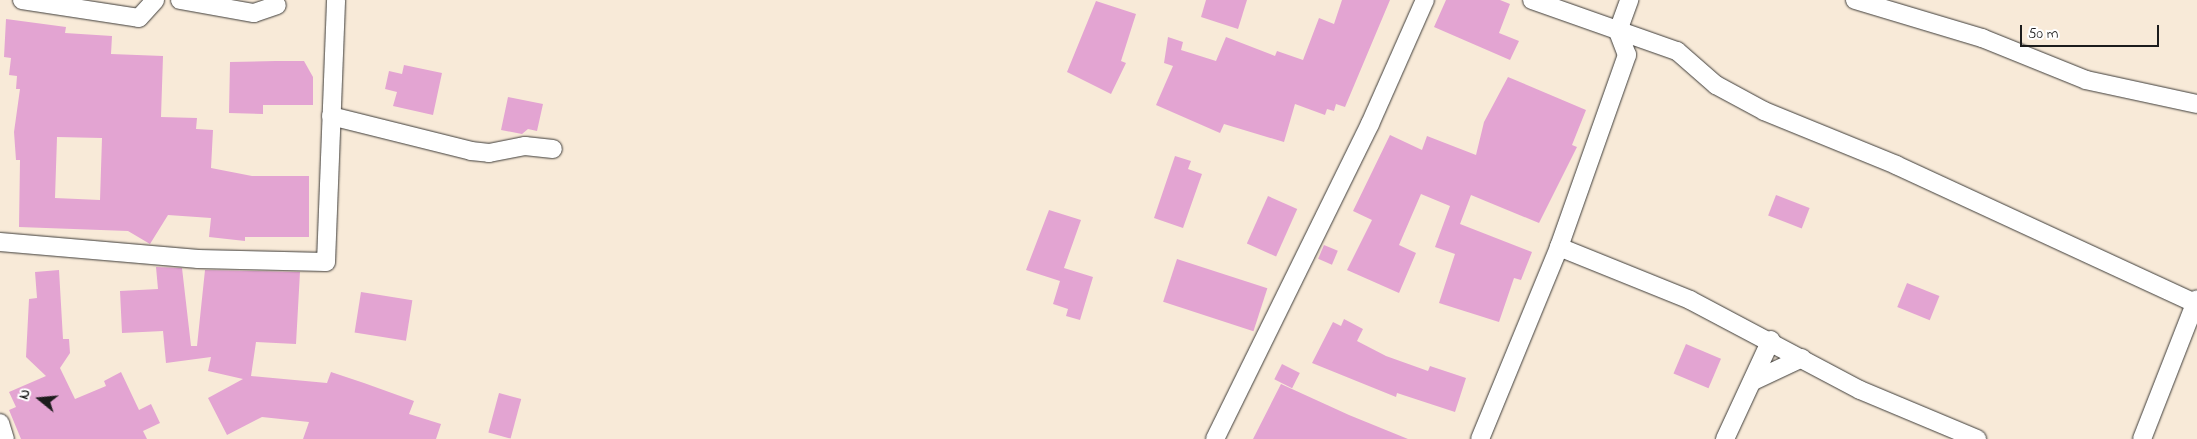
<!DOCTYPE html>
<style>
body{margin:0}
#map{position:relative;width:2197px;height:439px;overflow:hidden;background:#f8ead8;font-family:"Indie Flower",sans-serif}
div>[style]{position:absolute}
.building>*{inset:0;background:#e3a4d2;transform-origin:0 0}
.roads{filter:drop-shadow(0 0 1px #3d3b38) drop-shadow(0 0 1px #3d3b38)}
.street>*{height:18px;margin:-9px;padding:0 9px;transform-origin:9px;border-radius:9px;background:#fff}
span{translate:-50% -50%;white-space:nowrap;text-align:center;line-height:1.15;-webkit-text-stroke:4px #fff;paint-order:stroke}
.north{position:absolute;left:15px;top:374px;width:50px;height:50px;-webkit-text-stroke:4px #fff;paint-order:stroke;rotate:287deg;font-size:14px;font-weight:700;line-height:20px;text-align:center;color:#1c1c1c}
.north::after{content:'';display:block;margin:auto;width:18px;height:22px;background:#1c1c1c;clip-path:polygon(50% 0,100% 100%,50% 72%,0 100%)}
.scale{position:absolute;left:2020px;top:25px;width:139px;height:22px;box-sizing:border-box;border:2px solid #1c1c1c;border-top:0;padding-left:6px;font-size:15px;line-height:18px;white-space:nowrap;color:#1c1c1c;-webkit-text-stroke:4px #fff;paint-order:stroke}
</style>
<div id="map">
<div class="building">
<div style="clip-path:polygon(1206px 0,1247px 0,1238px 29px,1201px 17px)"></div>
<div style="clip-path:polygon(1342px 0,1390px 0,1345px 107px,1336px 104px,1334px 111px,1327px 109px,1325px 115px,1295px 104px,1284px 142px,1224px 124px,1220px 133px,1156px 105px,1173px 66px,1164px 63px,1168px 37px,1183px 42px,1181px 50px,1216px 61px,1226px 37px,1275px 56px,1277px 51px,1303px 60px,1319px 18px,1334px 24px)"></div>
<div style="clip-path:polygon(1446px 0,1500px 0,1510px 4px,1499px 33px,1519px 41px,1510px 60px,1434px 27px)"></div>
<div style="clip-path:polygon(1096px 1px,1136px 14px,1121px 61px,1126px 63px,1111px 94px,1067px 72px)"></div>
<div style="clip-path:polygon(evenodd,6px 19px,66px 27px,65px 33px,112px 36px,111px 54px,163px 56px,161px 117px,197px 118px,196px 129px,213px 130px,211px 168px,252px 176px,309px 176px,309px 237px,245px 237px,245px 241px,209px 237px,211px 218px,168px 215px,150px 244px,128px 231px,19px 227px,20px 160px,16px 160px,14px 132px,20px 89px,16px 89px,17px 76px,9px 75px,11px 58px,4px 57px,6px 19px,57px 137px,102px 138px,100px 200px,55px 198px,57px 137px)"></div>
<div style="clip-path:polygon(276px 61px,304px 61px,313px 77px,313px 105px,263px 105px,263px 114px,229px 113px,230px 62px)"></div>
<div style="clip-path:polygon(404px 65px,442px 73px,433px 115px,393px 106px,397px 92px,385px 89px,389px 71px,402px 74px)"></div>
<div style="clip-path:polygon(1508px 77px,1586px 110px,1572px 145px,1577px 147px,1539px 223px,1471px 195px,1460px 224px,1532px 252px,1521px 280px,1514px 278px,1499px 322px,1439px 303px,1455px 254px,1435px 247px,1450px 206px,1421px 194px,1399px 245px,1416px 253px,1399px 293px,1347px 270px,1372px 220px,1353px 211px,1390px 135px,1422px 150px,1427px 136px,1476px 155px,1484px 122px)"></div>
<div style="clip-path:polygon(508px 97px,543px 104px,537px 131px,528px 129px,522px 134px,501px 130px)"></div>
<div style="clip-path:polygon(1175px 156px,1191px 161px,1188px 169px,1202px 174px,1183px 228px,1154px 218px)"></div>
<div style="left:1776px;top:195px;width:36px;height:22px;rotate:21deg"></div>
<div style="left:1268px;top:196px;width:32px;height:52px;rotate:24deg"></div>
<div style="clip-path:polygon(1049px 210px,1081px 220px,1064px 268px,1093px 277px,1080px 320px,1066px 316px,1068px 309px,1053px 304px,1060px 281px,1026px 270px)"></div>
<div style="left:1324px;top:245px;width:15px;height:15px;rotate:23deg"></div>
<div style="left:1177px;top:259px;width:95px;height:45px;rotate:18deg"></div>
<div style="clip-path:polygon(156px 267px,182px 268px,191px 346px,197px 346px,205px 270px,300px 272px,296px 344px,256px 342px,251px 376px,327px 383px,331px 372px,364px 383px,414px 401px,409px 414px,441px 424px,436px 439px,303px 439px,309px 422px,262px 417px,227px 435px,208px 398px,243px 379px,208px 371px,211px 357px,166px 363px,163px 331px,122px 333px,120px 291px,158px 289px)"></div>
<div style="clip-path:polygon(59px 270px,63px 339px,69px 339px,70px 353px,60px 368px,75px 399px,106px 386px,104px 381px,121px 372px,139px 410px,151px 404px,160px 423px,143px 431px,147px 439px,21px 439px,9px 410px,16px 407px,9px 392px,46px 376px,26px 357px,29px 299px,37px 298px,35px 272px)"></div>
<div style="left:1907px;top:283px;width:35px;height:26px;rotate:22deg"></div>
<div style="left:361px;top:292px;width:52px;height:41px;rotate:9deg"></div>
<div style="clip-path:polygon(1344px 319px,1363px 329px,1357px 341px,1386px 356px,1428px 371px,1430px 366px,1466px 378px,1455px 412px,1397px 393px,1396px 397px,1312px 363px,1333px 322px,1341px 326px)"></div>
<div style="left:1686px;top:344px;width:38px;height:32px;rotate:23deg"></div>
<div style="left:1282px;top:364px;width:20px;height:17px;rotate:27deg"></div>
<div style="clip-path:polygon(1281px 384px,1349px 415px,1408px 439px,1253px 439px)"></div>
<div style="left:499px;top:393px;width:23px;height:41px;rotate:15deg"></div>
</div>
<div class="roads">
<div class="street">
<div style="left:22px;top:0;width:118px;rotate:8.7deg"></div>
<div style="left:139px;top:18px;width:24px;rotate:-48deg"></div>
<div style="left:180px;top:0;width:75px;rotate:10deg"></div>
<div style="left:254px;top:13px;width:24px;rotate:-19deg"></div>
<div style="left:1532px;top:0;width:154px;rotate:19.4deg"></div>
<div style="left:1677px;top:51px;width:52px;rotate:41.1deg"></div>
<div style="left:1716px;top:85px;width:55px;rotate:28.4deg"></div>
<div style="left:1764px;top:111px;width:143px;rotate:22.2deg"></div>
<div style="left:1896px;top:165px;width:329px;rotate:24.8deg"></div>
<div style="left:1855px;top:0;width:133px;rotate:16.7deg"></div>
<div style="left:1982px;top:38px;width:112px;rotate:22deg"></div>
<div style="left:2086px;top:80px;width:114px;rotate:12.2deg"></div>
<div style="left:331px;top:116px;width:144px;rotate:14deg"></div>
<div style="left:471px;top:151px;width:18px;rotate:6deg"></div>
<div style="left:489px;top:153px;width:37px;rotate:-11deg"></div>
<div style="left:525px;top:146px;width:28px;rotate:6deg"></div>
<div style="left:0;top:242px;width:199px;rotate:4.9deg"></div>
<div style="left:198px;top:259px;width:128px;rotate:1.3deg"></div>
<div style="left:326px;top:262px;width:262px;rotate:-87.8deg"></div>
<div style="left:1559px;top:247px;width:141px;rotate:22deg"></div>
<div style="left:1690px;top:300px;width:192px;rotate:27.9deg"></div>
<div style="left:1860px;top:390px;width:127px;rotate:22.7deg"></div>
<div style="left:1753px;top:381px;width:54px;rotate:-25.1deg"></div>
<div style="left:0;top:423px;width:17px;rotate:73deg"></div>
<div style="left:1215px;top:439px;width:351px;rotate:-63.8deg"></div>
<div style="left:1370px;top:124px;width:136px;rotate:-66.1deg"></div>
<div style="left:1480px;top:439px;width:208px;rotate:-67.6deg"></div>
<div style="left:1559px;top:247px;width:204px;rotate:-70.5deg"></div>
<div style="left:1627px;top:55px;width:26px;rotate:-111deg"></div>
<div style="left:1618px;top:31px;width:33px;rotate:-70deg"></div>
<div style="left:1725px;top:439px;width:109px;rotate:-65.1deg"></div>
<div style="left:2142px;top:439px;width:150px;rotate:-68.6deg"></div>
</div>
</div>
<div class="north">N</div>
<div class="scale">50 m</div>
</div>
